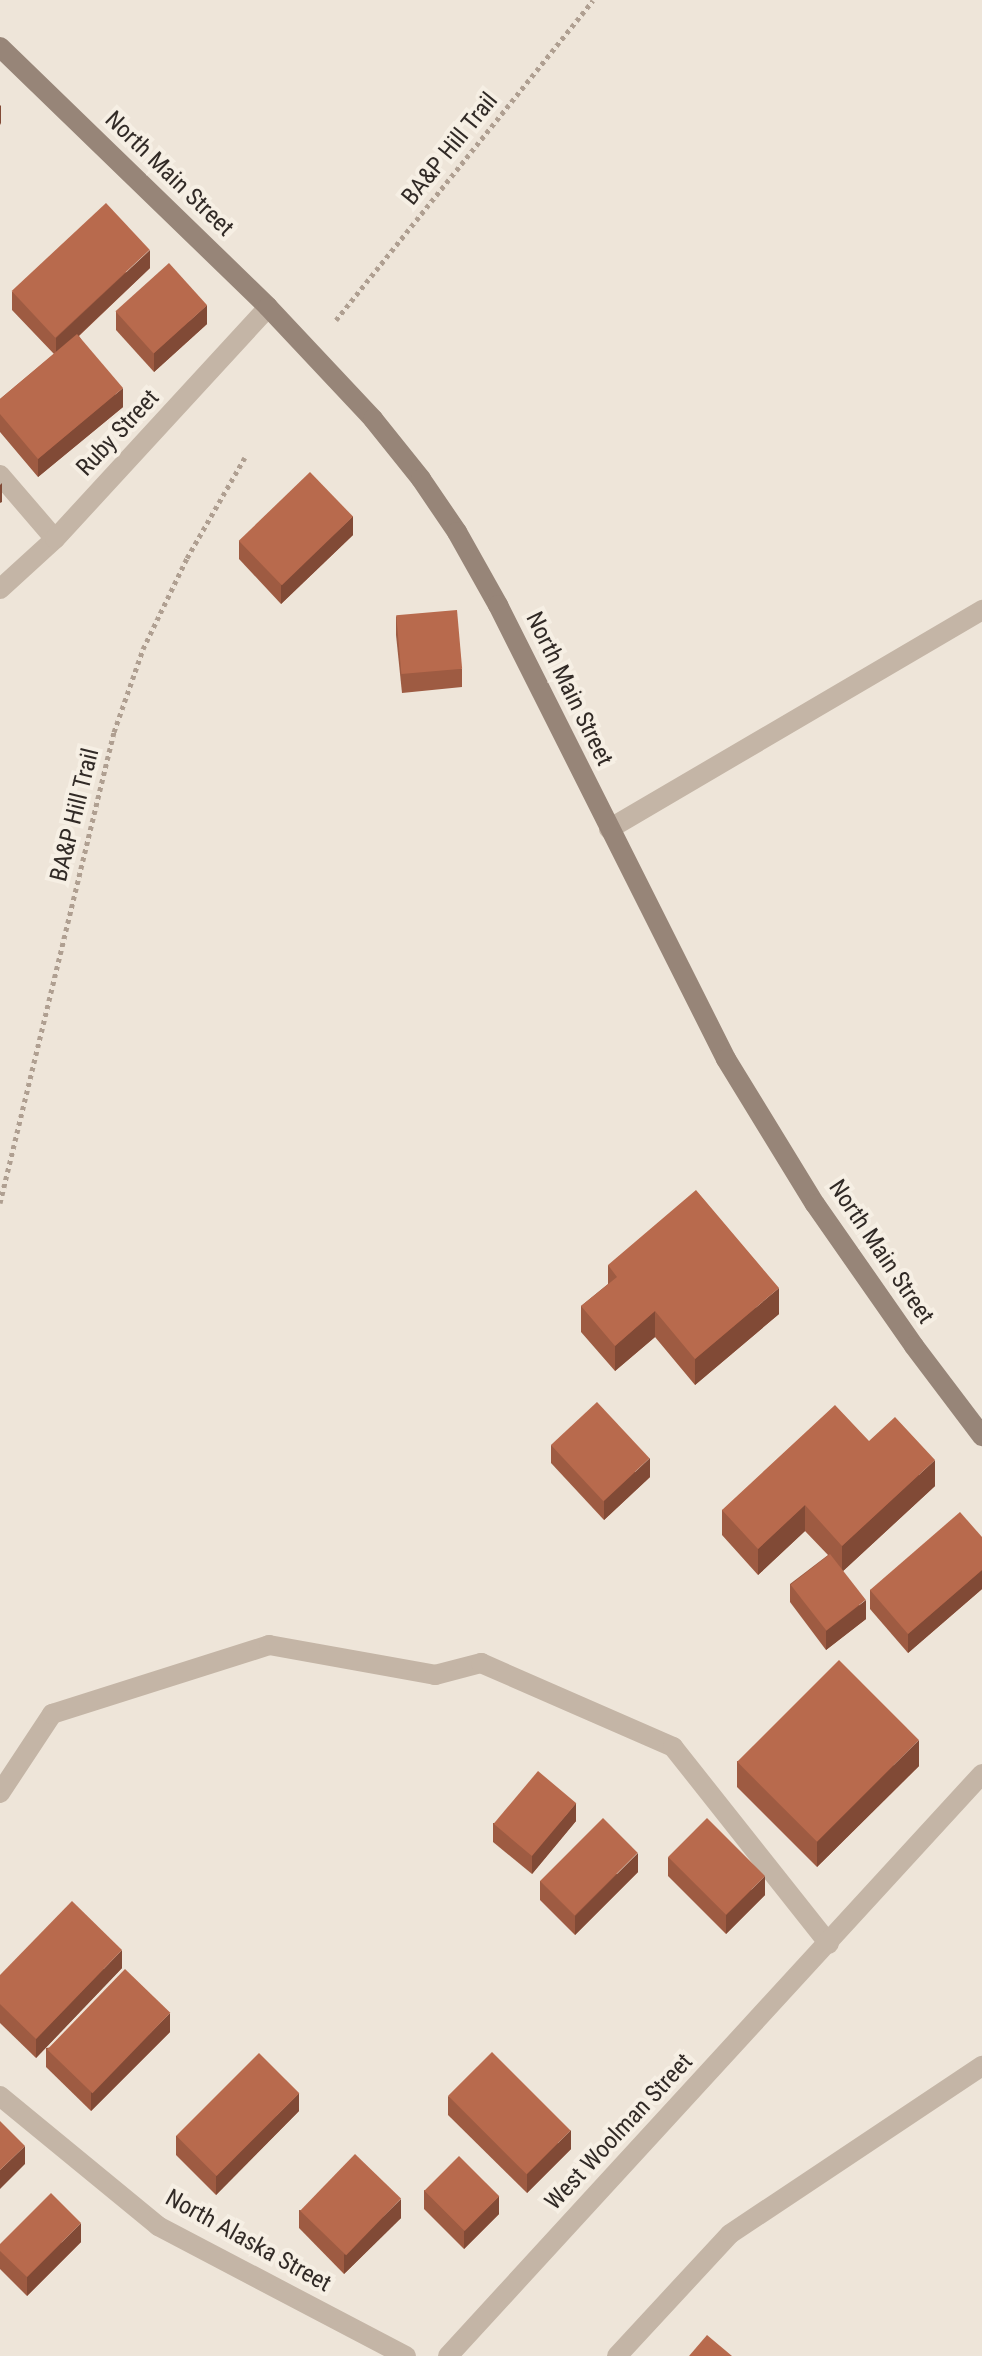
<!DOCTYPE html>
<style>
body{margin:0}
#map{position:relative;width:982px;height:2356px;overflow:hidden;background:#eee5d9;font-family:"Roboto Condensed",sans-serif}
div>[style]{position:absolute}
.path>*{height:5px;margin-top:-2.5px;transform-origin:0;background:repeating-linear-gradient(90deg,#af9f91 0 4px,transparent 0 8px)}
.lane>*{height:20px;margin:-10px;padding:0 10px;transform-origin:10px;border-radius:10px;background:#c4b5a6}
.street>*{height:20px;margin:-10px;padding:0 10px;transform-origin:10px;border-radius:10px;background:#c4b5a6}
.secondary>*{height:20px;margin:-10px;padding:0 10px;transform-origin:10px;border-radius:10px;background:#978578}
.wall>*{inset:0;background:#9e5b42}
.shaded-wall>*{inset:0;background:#814a36}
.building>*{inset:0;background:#b86a4d;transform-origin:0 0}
span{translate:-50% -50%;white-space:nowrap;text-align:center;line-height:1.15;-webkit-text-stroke:8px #f6efe4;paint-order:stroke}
.street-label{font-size:24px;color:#312a26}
</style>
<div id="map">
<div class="path">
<div style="left:336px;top:320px;width:410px;rotate:-51.2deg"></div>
<div style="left:0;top:1203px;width:485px;rotate:-76.4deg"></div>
<div style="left:114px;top:732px;width:88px;rotate:-70.7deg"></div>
<div style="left:143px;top:649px;width:101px;rotate:-64.2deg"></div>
<div style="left:187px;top:558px;width:116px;rotate:-60.1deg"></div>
</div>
<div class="lane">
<div style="left:0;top:475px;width:84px;rotate:49.3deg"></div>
<div style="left:609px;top:829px;width:433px;rotate:-30.4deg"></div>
<div style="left:617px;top:2356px;width:166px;rotate:-47.2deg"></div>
<div style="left:730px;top:2234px;width:303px;rotate:-33.7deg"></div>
</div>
<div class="street">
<div style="left:0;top:589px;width:74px;rotate:-42.3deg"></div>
<div style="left:55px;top:539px;width:315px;rotate:-47.4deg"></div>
<div style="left:0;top:1793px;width:95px;rotate:-56.6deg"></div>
<div style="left:52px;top:1714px;width:228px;rotate:-17.6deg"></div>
<div style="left:269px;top:1645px;width:169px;rotate:10.2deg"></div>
<div style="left:435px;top:1675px;width:48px;rotate:-14.6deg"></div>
<div style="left:481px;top:1663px;width:210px;rotate:23.6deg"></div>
<div style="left:673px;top:1747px;width:251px;rotate:51.6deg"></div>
<div style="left:0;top:2096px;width:205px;rotate:39.4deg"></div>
<div style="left:158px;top:2226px;width:280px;rotate:27.7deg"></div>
<div style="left:448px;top:2356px;width:790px;rotate:-47.46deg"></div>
</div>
<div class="secondary">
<div style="left:0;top:47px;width:373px;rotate:44.1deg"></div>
<div style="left:268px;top:307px;width:154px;rotate:46.8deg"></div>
<div style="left:373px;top:419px;width:77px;rotate:51.3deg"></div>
<div style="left:421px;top:479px;width:64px;rotate:55.8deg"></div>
<div style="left:457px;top:532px;width:84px;rotate:60.7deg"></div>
<div style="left:498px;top:605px;width:508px;rotate:63.33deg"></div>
<div style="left:726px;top:1059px;width:170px;rotate:58.5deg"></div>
<div style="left:815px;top:1204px;width:173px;rotate:55.1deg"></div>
<div style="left:914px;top:1346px;width:113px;rotate:52.9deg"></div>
</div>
<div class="wall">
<div style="clip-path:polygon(150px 268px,79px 336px,123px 407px,38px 477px,0 432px,0 399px,54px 354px,12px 310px,12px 292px)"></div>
<div style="clip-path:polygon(116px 311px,207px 324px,154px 372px,116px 330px)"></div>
<div style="clip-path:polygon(353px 535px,281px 604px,239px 559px,239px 541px)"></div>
<div style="clip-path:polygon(396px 616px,462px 669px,462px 687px,402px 693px,396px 635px)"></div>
<div style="clip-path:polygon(608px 1265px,779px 1314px,695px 1385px,655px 1337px,615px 1371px,581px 1332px,581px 1306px,608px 1284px)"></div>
<div style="clip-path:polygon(869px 1441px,935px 1486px,843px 1571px,866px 1619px,826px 1650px,790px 1602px,790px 1584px,828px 1555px,805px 1531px,758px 1575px,722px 1535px,722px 1510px)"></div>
<div style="clip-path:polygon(551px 1445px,650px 1477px,604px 1520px,551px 1463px)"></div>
<div style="clip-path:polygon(982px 1537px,982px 1589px,908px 1653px,870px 1609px,870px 1590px)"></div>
<div style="clip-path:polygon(737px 1761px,919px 1766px,817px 1867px,737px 1787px)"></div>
<div style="clip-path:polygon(576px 1821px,532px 1874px,493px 1842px,493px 1823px)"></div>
<div style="clip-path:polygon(668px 1857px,765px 1895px,726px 1934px,668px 1876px)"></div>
<div style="clip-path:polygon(638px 1872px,575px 1935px,540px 1900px,540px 1881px)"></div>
<div style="clip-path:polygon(122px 1968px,36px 2058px,0 2023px,0 1975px)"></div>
<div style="clip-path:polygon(170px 2032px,91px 2111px,46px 2067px,46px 2048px)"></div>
<div style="clip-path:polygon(448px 2096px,571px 2149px,527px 2193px,448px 2115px)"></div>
<div style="clip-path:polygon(299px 2111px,216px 2195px,176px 2155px,176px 2136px)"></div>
<div style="clip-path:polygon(424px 2190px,499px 2214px,464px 2249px,424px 2209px)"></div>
<div style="clip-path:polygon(299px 2210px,401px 2218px,344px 2274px,299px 2228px)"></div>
<div style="clip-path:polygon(81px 2242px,27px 2296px,0 2269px,0 2244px)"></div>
</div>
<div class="shaded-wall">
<div style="clip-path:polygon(1px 105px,1px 123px,0 125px,0 106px)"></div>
<div style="clip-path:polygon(150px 250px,150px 268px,56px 357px,56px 338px)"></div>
<div style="clip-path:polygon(207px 305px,207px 324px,154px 372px,154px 353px)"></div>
<div style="clip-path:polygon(123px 388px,123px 407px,38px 477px,38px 459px)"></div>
<div style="clip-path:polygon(2px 483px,2px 502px,0 503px,0 485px)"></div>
<div style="clip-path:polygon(353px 516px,353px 535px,281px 604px,281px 585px)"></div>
<div style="clip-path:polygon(779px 1288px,779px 1314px,695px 1385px,695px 1359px)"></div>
<div style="clip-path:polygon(655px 1311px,655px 1337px,615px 1371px,615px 1346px)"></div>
<div style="clip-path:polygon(650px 1458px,650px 1477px,604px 1520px,604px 1501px)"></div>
<div style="clip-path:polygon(935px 1460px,935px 1486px,842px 1572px,842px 1546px)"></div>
<div style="clip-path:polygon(805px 1505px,805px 1531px,758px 1575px,758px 1549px)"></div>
<div style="clip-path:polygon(982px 1570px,982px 1589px,908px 1653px,908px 1634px)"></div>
<div style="clip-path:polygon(866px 1600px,866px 1619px,826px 1650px,826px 1631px)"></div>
<div style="clip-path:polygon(919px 1740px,919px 1766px,817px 1867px,817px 1841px)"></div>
<div style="clip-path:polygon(576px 1803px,576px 1821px,532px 1874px,532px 1855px)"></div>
<div style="clip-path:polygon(638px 1853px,638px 1872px,575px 1935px,575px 1916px)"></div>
<div style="clip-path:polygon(765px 1876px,765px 1895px,726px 1934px,726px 1915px)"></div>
<div style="clip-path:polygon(122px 1950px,122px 1968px,36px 2058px,36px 2039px)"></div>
<div style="clip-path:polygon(170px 2013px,170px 2032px,91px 2111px,91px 2093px)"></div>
<div style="clip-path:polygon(299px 2093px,299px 2111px,216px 2195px,216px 2176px)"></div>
<div style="clip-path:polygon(571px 2130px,571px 2149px,527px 2193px,527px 2174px)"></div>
<div style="clip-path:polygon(25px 2146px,25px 2164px,0 2189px,0 2170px)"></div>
<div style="clip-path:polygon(499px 2196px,499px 2214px,464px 2249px,464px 2230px)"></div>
<div style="clip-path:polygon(401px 2199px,401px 2218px,344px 2274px,344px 2255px)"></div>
<div style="clip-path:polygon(81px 2223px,81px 2242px,27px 2296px,27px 2277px)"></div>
</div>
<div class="building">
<div style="left:106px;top:203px;width:64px;height:129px;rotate:47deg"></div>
<div style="left:169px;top:263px;width:57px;height:72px;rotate:48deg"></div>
<div style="clip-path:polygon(77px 334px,123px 388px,38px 459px,0 414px,0 399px)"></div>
<div style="left:310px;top:472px;width:62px;height:99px;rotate:46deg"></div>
<div style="left:457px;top:610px;width:59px;height:61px;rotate:85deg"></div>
<div style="clip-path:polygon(696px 1190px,779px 1288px,695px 1359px,655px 1311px,615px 1346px,581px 1306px,617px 1277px,608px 1265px)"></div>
<div style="left:597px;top:1402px;width:77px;height:63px;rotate:47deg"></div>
<div style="clip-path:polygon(835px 1405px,869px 1441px,895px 1417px,935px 1460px,842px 1546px,805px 1505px,758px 1549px,722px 1510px)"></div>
<div style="clip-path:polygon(960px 1512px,982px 1537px,982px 1570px,908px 1634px,870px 1590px)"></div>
<div style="left:830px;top:1554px;width:58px;height:50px;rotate:52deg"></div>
<div style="left:839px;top:1660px;width:113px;height:144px;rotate:45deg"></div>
<div style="left:538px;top:1771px;width:50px;height:69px;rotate:40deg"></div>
<div style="left:603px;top:1818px;width:49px;height:89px;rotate:45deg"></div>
<div style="left:707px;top:1818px;width:82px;height:55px;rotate:45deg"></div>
<div style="clip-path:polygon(72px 1901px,122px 1950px,36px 2039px,0 2004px,0 1975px)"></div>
<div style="left:125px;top:1969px;width:63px;height:112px;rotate:44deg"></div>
<div style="left:492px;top:2052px;width:111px;height:62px;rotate:45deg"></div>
<div style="left:259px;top:2053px;width:57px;height:117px;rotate:45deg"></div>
<div style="clip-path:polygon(0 2121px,25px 2146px,0 2170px)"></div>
<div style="left:355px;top:2154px;width:64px;height:79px;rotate:44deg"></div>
<div style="left:459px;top:2156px;width:57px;height:49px;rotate:45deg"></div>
<div style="clip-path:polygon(51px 2193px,81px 2223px,27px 2277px,0 2251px,0 2244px)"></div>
<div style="clip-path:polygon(707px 2335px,732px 2356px,689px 2356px)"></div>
</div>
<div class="street-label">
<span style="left:450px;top:149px;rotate:-51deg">BA&amp;P Hill Trail</span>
<span style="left:169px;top:174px;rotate:44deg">North Main Street</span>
<span style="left:118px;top:433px;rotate:-47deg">Ruby Street</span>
<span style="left:569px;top:689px;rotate:64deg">North Main Street</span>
<span style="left:75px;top:815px;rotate:-76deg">BA&amp;P Hill Trail</span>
<span style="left:881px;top:1252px;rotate:56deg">North Main Street</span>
<span style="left:619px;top:2132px;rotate:-47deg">West Woolman Street</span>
<span style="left:248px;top:2241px;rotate:29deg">North Alaska Street</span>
</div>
</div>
